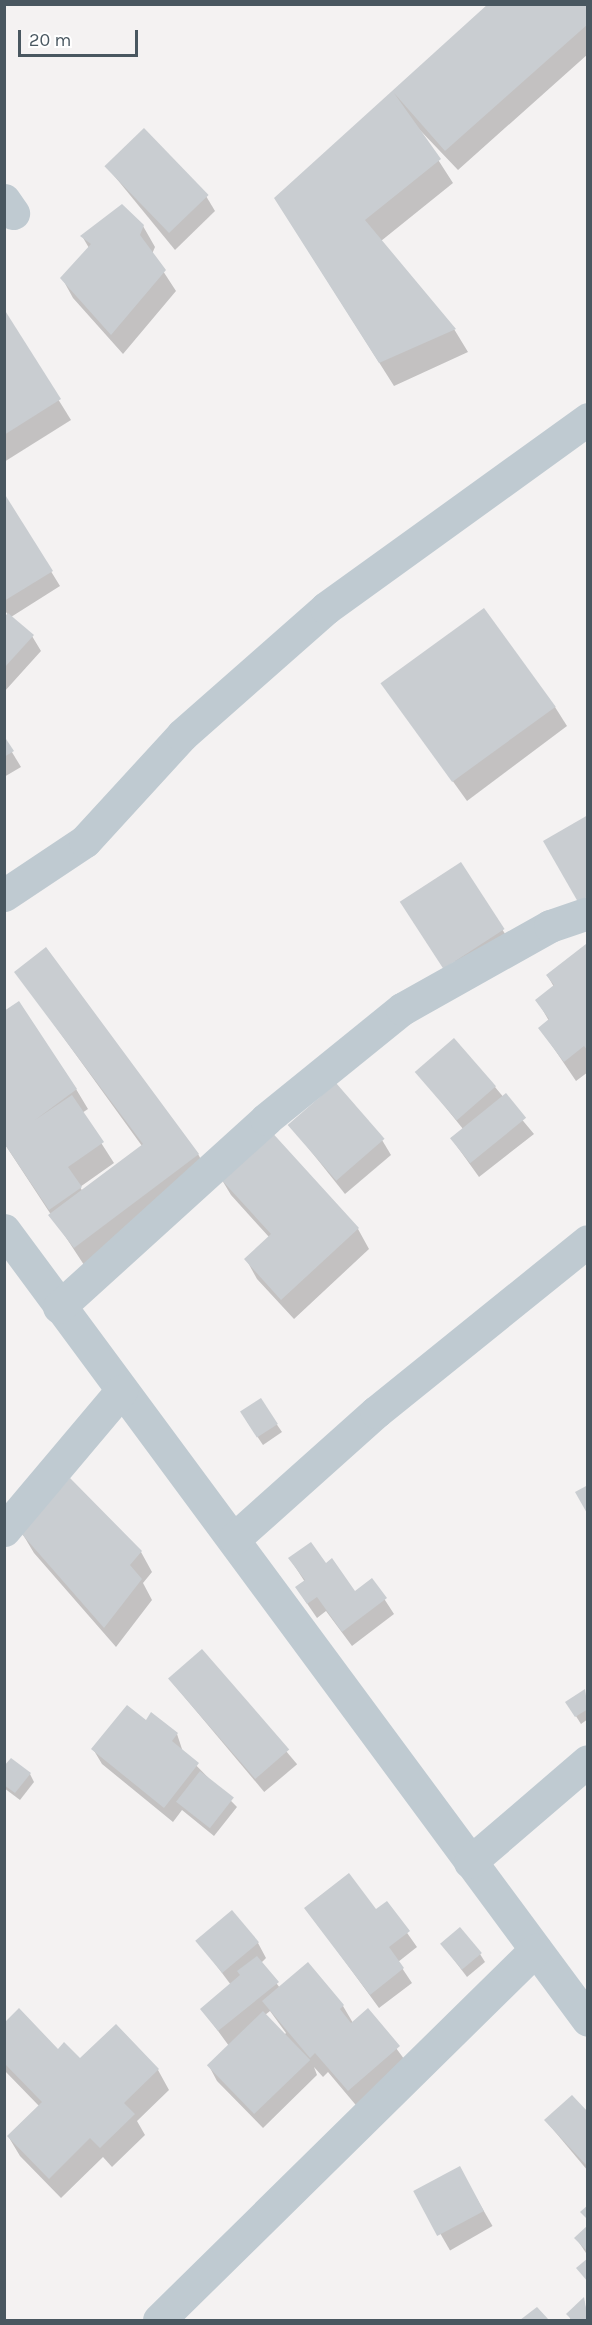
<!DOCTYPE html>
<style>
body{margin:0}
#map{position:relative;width:592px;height:2325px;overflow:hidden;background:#f4f2f2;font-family:Karla,sans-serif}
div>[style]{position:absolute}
.shadow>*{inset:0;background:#0003;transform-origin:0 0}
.building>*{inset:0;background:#c9cdd1;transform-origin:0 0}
.minor>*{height:33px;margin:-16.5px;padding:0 16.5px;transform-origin:16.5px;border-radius:16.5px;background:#bfcad1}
span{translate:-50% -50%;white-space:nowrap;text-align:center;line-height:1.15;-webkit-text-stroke:5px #fff;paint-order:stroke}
.frame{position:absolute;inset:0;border:6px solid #495760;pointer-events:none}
.scale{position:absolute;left:18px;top:30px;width:120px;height:27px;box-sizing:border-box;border:3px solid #495760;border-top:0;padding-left:8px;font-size:18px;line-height:21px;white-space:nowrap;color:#495760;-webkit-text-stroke:4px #fff;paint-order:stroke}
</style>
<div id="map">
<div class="shadow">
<div style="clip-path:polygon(588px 4px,588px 54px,458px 170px,417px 127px,453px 183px,381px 241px,454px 329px,468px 352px,394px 386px,275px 198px,393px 92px)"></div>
<div style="clip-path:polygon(107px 167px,206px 196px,215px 211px,175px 250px)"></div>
<div style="clip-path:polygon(143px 226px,155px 247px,152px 254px,176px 291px,123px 354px,73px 298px,62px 278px,89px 248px,82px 236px)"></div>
<div style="clip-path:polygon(4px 312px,71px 420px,4px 462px)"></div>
<div style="clip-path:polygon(4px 495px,60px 586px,11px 617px,32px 636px,41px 651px,4px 692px,4px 619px,8px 615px,4px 609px)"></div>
<div style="clip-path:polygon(383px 684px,555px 707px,567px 726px,467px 801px)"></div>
<div style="clip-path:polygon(4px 739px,21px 767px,4px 777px)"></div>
<div style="clip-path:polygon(461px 864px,512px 945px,453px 983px)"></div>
<div style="clip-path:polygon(586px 946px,588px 1072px,576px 1081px,540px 1028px,549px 1021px,537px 1000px,554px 987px,547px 975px)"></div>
<div style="clip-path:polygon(16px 972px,198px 1154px,209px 1174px,86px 1268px,4px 1143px,4px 1013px,76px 1089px,88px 1109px,82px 1113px,114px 1163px,80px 1187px,83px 1192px,142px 1146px)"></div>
<div style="clip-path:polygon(418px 1073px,495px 1087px,534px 1134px,479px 1177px,451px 1138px,463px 1129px)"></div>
<div style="clip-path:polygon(290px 1125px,382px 1140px,391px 1155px,345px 1194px)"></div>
<div style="clip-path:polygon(219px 1175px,358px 1229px,369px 1249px,294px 1319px,257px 1279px,246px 1259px,269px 1237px,231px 1195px)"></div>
<div style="clip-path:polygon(260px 1400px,282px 1432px,263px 1445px,246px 1420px)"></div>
<div style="clip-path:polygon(22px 1533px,141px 1552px,152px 1572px,143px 1583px,152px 1600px,116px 1647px,34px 1553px)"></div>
<div style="clip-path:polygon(290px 1559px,325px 1565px,355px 1593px,372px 1580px,394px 1614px,352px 1646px,326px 1611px,317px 1618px,306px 1602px,297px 1588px,305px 1582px)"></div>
<div style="left:202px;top:1651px;width:148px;height:43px;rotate:50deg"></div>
<div style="clip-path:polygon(584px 1691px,588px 1719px,581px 1724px,572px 1710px)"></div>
<div style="clip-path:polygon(177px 1734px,183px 1752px,237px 1807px,214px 1836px,182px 1810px,173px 1822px,102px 1764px,93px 1749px)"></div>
<div style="clip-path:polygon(4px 1768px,30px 1774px,34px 1782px,20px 1800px,4px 1788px)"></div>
<div style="clip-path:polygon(386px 1903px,417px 1947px,398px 1962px,412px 1983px,379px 2008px,306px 1908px,376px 1911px)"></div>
<div style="clip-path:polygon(evenodd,198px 1941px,258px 1943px,266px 1958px,261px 1963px,280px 1988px,343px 2006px,353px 2023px,368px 2010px,410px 2067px,360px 2110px,328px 2072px,323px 2077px,314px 2067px,317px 2075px,263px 2128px,217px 2081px,209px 2066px,229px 2046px,202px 2009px,231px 1985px,198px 1941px,270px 2011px,286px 2033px,284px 2035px,265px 2015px,270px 2011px)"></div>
<div style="clip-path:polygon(442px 1944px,480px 1954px,485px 1962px,467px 1977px)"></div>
<div style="clip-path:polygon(4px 2025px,80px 2061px,158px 2070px,169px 2090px,137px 2121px,145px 2135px,112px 2167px,103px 2157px,61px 2198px,20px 2156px,8px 2136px,39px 2106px,4px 2070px)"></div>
<div style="clip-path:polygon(588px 2114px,588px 2171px,546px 2121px)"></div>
<div style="left:459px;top:2168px;width:67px;height:49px;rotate:60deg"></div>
<div style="clip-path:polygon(588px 2227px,588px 2256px,576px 2238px)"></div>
<div style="clip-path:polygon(584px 2300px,588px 2320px,571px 2320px,568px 2314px)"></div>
</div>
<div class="building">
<div style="clip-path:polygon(488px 4px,588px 4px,588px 24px,445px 151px,394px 93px,441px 159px,365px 220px,456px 329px,379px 363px,274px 198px)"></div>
<div style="left:144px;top:128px;width:93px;height:55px;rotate:46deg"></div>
<div style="clip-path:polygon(122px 204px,144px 225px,140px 235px,166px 270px,111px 335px,60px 278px,91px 244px,80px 236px)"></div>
<div style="clip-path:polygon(4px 309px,61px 399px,4px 435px)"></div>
<div style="clip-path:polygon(4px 493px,53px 571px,4px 601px)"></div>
<div style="left:484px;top:608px;width:122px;height:128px;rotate:54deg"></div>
<div style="clip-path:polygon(8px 613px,34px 635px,4px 668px,4px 617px)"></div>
<div style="clip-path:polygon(4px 736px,14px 751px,4px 757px)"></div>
<div style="clip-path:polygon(588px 815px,588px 896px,578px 902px,543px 841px)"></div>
<div style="left:461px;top:862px;width:80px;height:73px;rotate:57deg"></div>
<div style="clip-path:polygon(586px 944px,588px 1051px,584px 1046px,564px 1062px,538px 1028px,549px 1019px,535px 1000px,554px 985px,546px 975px)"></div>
<div style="clip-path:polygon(46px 947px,199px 1154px,74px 1248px,48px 1215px,143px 1144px,14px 972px)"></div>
<div style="clip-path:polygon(19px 1001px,77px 1089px,35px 1120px,72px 1095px,104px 1142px,68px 1167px,82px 1187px,49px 1210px,4px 1143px,4px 1011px)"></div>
<div style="left:454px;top:1038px;width:64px;height:52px;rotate:49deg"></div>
<div style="left:336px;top:1083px;width:74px;height:64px;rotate:49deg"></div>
<div style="left:506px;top:1093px;width:32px;height:72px;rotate:51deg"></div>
<div style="clip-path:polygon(268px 1128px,359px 1228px,281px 1300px,244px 1259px,271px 1234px,217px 1175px)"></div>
<div style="left:261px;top:1398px;width:31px;height:25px;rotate:57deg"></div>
<div style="clip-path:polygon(70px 1478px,142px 1551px,130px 1565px,142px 1579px,104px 1628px,20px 1532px)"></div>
<div style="clip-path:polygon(588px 1485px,588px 1515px,575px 1492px)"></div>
<div style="clip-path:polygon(311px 1542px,326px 1563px,332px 1558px,355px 1591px,372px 1578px,387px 1598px,342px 1632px,317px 1597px,307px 1604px,295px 1587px,305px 1580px,288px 1558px)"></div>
<div style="left:202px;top:1649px;width:133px;height:45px;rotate:49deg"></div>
<div style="clip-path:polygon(585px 1689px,588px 1709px,575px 1717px,565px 1702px)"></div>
<div style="clip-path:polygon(127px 1705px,146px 1720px,151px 1712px,178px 1733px,172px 1741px,199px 1763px,164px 1808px,91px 1749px)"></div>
<div style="clip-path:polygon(11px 1758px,31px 1773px,15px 1793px,4px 1785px,4px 1766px)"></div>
<div style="left:200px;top:1771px;width:43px;height:39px;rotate:38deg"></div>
<div style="clip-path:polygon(349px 1873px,376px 1909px,387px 1901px,410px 1931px,389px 1947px,404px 1968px,370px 1995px,304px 1908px)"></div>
<div style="left:232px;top:1910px;width:42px;height:48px;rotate:50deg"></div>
<div style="left:460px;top:1927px;width:34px;height:26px;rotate:50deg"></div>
<div style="clip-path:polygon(257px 1956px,279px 1982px,218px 2031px,200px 2009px,240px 1975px,237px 1971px)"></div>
<div style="clip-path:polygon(308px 1962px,344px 2005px,340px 2009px,351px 2023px,368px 2008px,400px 2046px,348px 2091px,315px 2053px,310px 2058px,262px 2001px)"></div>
<div style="clip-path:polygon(19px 2008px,58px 2049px,64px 2042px,80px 2058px,116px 2024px,159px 2069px,124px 2103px,135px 2114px,100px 2148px,90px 2138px,49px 2179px,7px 2136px,42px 2102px,4px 2063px,4px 2023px)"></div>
<div style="left:263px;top:2011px;width:68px;height:78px;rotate:46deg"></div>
<div style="clip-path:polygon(572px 2095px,588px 2112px,588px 2167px,544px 2120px)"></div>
<div style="left:460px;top:2166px;width:51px;height:53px;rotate:62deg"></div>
<div style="clip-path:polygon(588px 2205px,588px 2220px,580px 2212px)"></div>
<div style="clip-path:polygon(588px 2225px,588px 2252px,574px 2238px)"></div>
<div style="clip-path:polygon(588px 2258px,588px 2282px,576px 2268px)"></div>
<div style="clip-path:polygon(584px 2297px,588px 2320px,572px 2320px,566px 2314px)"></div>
<div style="clip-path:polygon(537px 2307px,549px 2320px,520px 2320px)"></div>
</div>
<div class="minor">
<div style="left:4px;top:200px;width:16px;rotate:55deg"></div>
<div style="left:4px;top:895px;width:97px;rotate:-33.7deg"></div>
<div style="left:85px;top:841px;width:144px;rotate:-47.5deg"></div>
<div style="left:182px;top:735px;width:192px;rotate:-41.4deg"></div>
<div style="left:326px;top:608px;width:323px;rotate:-35.8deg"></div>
<div style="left:4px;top:1230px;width:982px;rotate:53.53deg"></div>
<div style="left:59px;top:1307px;width:280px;rotate:-42.2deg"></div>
<div style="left:266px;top:1119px;width:175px;rotate:-39deg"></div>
<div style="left:402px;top:1009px;width:170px;rotate:-29.3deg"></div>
<div style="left:550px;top:926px;width:40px;rotate:-18.9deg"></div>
<div style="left:4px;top:1530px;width:182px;rotate:-49.9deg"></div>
<div style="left:235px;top:1538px;width:189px;rotate:-41.8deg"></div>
<div style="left:376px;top:1412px;width:272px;rotate:-38.9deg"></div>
<div style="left:470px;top:1862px;width:155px;rotate:-40.6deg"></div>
<div style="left:159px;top:2320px;width:528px;rotate:-44.54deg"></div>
</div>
<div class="frame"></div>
<div class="scale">20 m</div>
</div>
